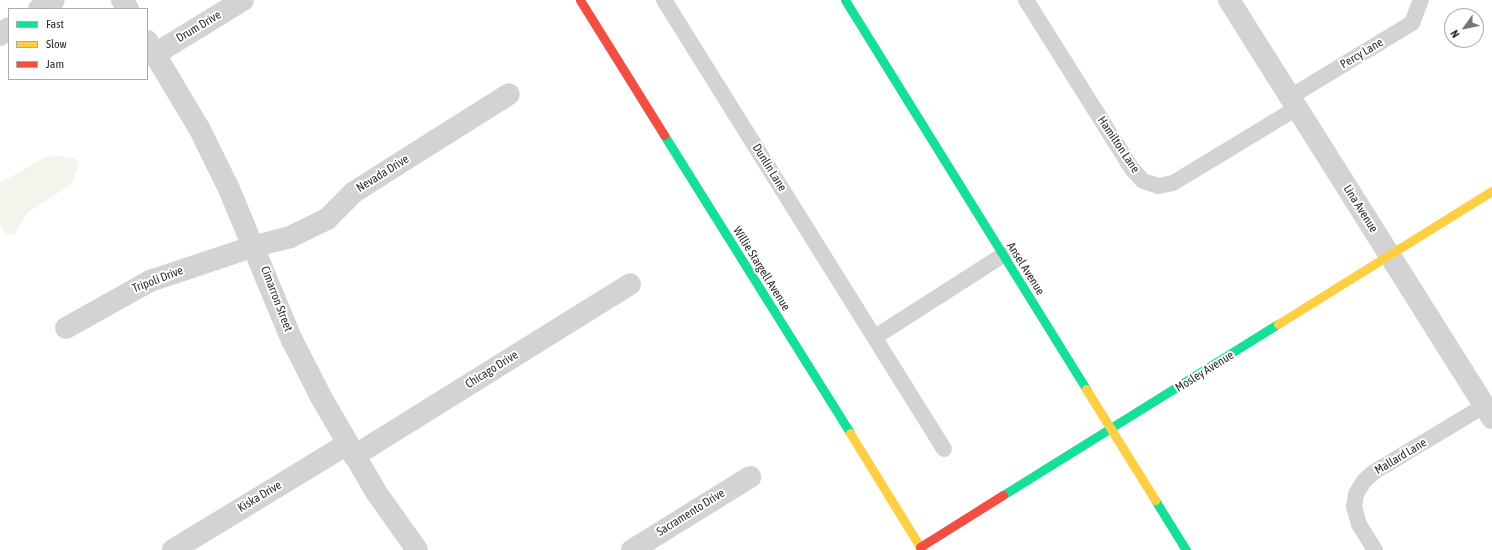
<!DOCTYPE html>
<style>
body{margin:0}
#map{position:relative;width:1492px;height:550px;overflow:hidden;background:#fff;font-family:"Asap Condensed",sans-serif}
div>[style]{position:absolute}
.green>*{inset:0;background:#f1f5eb}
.lane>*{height:16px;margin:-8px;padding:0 8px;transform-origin:8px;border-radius:8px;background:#d3d3d3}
.street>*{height:22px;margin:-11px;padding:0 11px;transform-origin:11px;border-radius:11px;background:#d3d3d3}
.fast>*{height:9px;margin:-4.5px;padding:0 4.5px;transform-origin:4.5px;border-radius:4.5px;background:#16e098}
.slow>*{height:9px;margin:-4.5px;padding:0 4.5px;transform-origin:4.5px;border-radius:4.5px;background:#ffcf43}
.jam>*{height:9px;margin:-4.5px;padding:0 4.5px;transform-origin:4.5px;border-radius:4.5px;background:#f24e42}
span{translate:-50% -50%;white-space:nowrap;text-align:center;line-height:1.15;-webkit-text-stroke:4px #fff;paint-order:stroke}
.street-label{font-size:12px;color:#2e2e2e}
.legend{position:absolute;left:8px;top:8px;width:140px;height:72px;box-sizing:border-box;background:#fff;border:1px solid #ababab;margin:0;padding:5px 7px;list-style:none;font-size:12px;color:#2e2e2e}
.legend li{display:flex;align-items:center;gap:8px;height:20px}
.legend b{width:20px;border:1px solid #ababab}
.north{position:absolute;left:1444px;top:8px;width:40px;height:40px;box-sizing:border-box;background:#fff;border:1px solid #ababab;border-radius:50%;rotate:237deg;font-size:11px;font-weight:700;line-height:16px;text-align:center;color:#2e2e2e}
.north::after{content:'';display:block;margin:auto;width:14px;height:18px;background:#777;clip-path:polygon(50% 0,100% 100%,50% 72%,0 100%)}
</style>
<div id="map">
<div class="green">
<div style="clip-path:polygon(49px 155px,74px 158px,79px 164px,72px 184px,27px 213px,14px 235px,7px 235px,0 224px,0 183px)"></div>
</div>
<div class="lane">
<div style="left:664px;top:0;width:529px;rotate:58.05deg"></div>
<div style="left:1026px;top:0;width:199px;rotate:57.9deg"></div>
<div style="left:1132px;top:169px;width:16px;rotate:47deg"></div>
<div style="left:1143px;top:181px;width:16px;rotate:18deg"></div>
<div style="left:1158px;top:186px;width:15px;rotate:-11deg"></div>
<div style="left:1173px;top:183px;width:145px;rotate:-31.2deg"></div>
<div style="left:1290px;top:97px;width:143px;rotate:-31.2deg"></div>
<div style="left:1412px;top:23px;width:25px;rotate:-69deg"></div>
<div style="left:875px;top:337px;width:152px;rotate:-32.6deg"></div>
<div style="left:1375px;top:550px;width:31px;rotate:-122deg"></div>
<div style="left:1359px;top:524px;width:18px;rotate:-106deg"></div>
<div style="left:1354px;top:507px;width:13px;rotate:-81deg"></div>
<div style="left:1356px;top:494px;width:15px;rotate:-58deg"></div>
<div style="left:1364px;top:481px;width:13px;rotate:-42deg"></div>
<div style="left:1374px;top:472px;width:128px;rotate:-31deg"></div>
</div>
<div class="street">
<div style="left:122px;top:0;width:11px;rotate:56deg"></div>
<div style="left:1229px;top:0;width:494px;rotate:57.8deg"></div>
<div style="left:39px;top:9px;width:17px;rotate:-31deg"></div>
<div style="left:0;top:35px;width:11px;rotate:-38deg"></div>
<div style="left:147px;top:41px;width:104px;rotate:59.2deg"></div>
<div style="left:200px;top:130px;width:66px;rotate:63.8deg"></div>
<div style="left:229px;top:189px;width:164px;rotate:67.4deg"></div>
<div style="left:292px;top:340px;width:64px;rotate:63deg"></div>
<div style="left:321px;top:397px;width:110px;rotate:59.9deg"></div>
<div style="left:376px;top:492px;width:71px;rotate:54.7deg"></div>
<div style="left:155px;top:54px;width:103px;rotate:-31.5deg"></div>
<div style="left:66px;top:328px;width:96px;rotate:-29.2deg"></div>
<div style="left:150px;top:281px;width:111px;rotate:-18.4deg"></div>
<div style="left:255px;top:246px;width:36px;rotate:-14deg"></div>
<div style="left:290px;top:237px;width:41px;rotate:-25.9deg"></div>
<div style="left:327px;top:219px;width:38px;rotate:-45deg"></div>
<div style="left:354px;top:192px;width:183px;rotate:-32.3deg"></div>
<div style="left:354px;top:456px;width:325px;rotate:-31.9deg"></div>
<div style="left:173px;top:550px;width:204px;rotate:-31.3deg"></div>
<div style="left:632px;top:550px;width:139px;rotate:-31.7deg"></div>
</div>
<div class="fast">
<div style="left:845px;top:0;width:458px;rotate:58.2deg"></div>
<div style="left:664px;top:135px;width:351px;rotate:58deg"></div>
<div style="left:1003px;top:495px;width:324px;rotate:-31.9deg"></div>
<div style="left:1155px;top:500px;width:59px;rotate:58.2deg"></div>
</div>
<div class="slow">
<div style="left:1278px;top:324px;width:252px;rotate:-31.9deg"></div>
<div style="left:1086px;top:389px;width:131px;rotate:58.1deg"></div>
<div style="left:850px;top:433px;width:137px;rotate:58.4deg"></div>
</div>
<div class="jam">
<div style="left:580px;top:0;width:159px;rotate:58.1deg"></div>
<div style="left:920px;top:547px;width:98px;rotate:-32.1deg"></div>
</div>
<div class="street-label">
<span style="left:199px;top:27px;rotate:-31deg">Drum Drive</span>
<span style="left:1362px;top:54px;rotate:-31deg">Percy Lane</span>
<span style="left:1118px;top:145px;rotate:56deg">Hamilton Lane</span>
<span style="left:769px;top:168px;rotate:58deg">Dunlin Lane</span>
<span style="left:383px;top:174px;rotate:-32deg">Nevada Drive</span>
<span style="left:1360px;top:209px;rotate:58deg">Lina Avenue</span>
<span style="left:761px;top:269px;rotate:58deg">Willie Stargell Avenue</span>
<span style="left:1025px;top:269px;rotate:58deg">Ansel Avenue</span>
<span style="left:158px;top:280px;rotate:-21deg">Tripoli Drive</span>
<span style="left:276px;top:299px;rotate:69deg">Cimarron Street</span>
<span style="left:492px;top:370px;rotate:-32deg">Chicago Drive</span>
<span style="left:1205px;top:372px;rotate:-32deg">Mosley Avenue</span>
<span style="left:1401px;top:457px;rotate:-31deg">Mallard Lane</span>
<span style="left:260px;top:497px;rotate:-31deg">Kiska Drive</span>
<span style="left:691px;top:513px;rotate:-32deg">Sacramento Drive</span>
</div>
<ul class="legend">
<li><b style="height:5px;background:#16e098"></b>Fast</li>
<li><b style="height:5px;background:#ffcf43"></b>Slow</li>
<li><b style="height:5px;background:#f24e42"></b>Jam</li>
</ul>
<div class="north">N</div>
</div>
